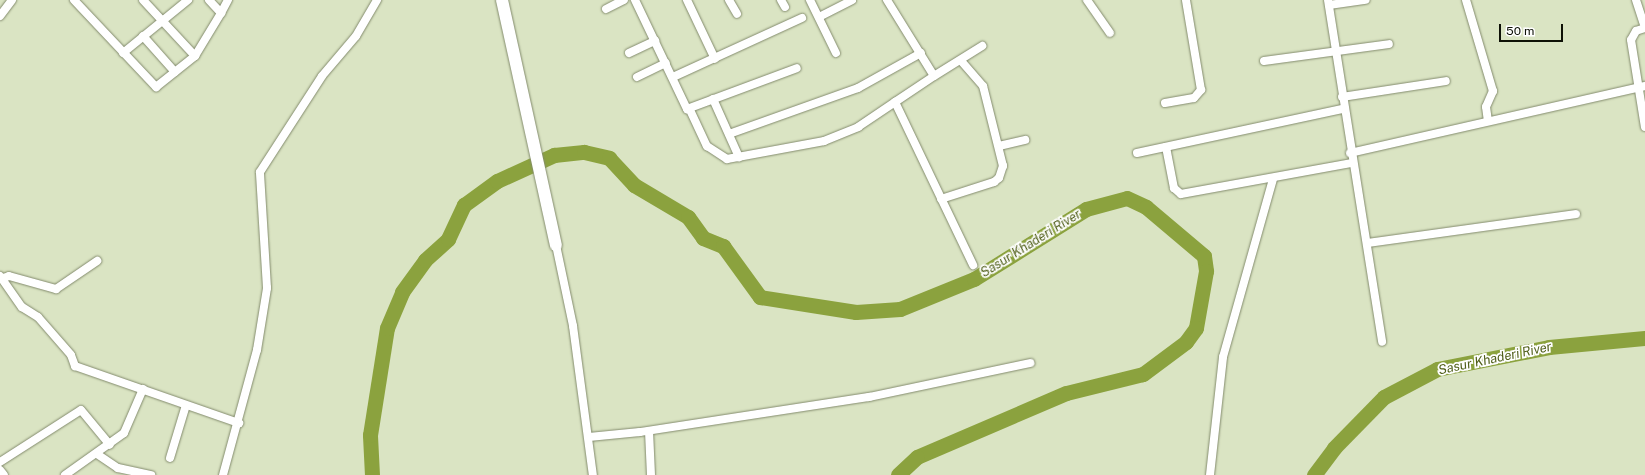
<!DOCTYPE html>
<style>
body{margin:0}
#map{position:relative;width:1645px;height:475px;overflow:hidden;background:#dae4c3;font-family:"Public Sans",sans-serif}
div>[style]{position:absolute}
.river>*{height:15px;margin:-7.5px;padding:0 7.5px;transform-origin:7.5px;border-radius:7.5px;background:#8ba23e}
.roads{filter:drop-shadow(0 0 1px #838b6d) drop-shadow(0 0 1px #838b6d)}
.street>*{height:8px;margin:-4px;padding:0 4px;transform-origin:4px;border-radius:4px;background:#fff}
.secondary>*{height:12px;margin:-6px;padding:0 6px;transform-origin:6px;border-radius:6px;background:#fff}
span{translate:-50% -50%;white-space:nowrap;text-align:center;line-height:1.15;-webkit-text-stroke:3.5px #fff;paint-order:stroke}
.water-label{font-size:13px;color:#4f5e18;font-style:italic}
.scale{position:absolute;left:1499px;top:24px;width:64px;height:18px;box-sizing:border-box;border:2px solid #0e1106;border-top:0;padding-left:5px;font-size:12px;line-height:14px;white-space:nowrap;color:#0e1106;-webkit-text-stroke:3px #fff;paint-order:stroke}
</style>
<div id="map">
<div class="river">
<div style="left:372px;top:475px;width:40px;rotate:-92.9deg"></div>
<div style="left:370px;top:435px;width:108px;rotate:-81deg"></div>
<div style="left:387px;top:328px;width:39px;rotate:-67deg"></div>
<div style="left:402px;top:292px;width:39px;rotate:-54deg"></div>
<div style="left:425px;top:260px;width:31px;rotate:-42deg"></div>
<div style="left:448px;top:239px;width:38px;rotate:-65deg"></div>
<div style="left:464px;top:205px;width:41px;rotate:-36deg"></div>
<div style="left:497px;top:181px;width:63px;rotate:-24.5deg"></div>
<div style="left:554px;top:155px;width:30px;rotate:-6deg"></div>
<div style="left:584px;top:152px;width:26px;rotate:13deg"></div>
<div style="left:609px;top:158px;width:37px;rotate:47deg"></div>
<div style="left:634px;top:185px;width:63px;rotate:30.7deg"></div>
<div style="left:688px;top:217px;width:26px;rotate:54deg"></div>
<div style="left:703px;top:238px;width:22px;rotate:22deg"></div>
<div style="left:723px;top:246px;width:63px;rotate:54deg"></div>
<div style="left:760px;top:297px;width:97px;rotate:8.9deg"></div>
<div style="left:856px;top:312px;width:44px;rotate:-3.9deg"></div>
<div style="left:900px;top:309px;width:80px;rotate:-22.1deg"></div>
<div style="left:974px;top:279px;width:132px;rotate:-32deg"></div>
<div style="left:1086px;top:209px;width:42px;rotate:-15deg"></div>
<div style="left:1127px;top:198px;width:21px;rotate:25deg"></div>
<div style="left:1146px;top:207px;width:76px;rotate:40.2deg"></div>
<div style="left:1204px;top:256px;width:15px;rotate:82deg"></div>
<div style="left:1206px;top:271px;width:58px;rotate:100deg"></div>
<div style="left:1196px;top:328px;width:17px;rotate:126deg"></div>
<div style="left:1186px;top:342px;width:54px;rotate:143.3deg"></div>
<div style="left:1143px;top:374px;width:79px;rotate:166.1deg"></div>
<div style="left:1066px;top:393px;width:162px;rotate:156.8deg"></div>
<div style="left:917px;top:457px;width:26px;rotate:137deg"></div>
<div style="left:1314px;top:475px;width:34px;rotate:-53deg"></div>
<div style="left:1334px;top:448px;width:71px;rotate:-45.6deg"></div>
<div style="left:1384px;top:397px;width:60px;rotate:-27.8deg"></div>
<div style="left:1437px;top:369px;width:114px;rotate:-11.1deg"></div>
<div style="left:1549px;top:347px;width:96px;rotate:-5.4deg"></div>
</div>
<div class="roads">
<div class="street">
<div style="left:74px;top:0;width:120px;rotate:46.7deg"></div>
<div style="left:156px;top:87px;width:50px;rotate:-38.5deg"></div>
<div style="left:195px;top:56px;width:76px;rotate:-132.9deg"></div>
<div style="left:209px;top:0;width:18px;rotate:47deg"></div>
<div style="left:221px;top:13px;width:15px;rotate:-62deg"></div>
<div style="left:635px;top:0;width:121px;rotate:64.5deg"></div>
<div style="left:687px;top:109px;width:117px;rotate:-20.4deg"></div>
<div style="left:687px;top:0;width:65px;rotate:64.6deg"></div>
<div style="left:729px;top:0;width:16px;rotate:60deg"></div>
<div style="left:781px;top:0;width:8px;rotate:60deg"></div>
<div style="left:810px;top:0;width:59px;rotate:63.9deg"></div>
<div style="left:887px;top:0;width:89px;rotate:58.3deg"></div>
<div style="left:934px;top:76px;width:47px;rotate:146.3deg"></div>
<div style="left:895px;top:102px;width:181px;rotate:64.4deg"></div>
<div style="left:1087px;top:0;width:40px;rotate:55.1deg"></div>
<div style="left:1328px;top:0;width:346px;rotate:81deg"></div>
<div style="left:1466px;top:0;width:95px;rotate:73.5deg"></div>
<div style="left:1493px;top:91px;width:17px;rotate:114deg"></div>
<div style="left:1486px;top:107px;width:14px;rotate:82deg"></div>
<div style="left:1636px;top:0;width:29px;rotate:72deg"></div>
<div style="left:1329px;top:5px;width:37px;rotate:-8deg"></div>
<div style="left:606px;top:9px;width:20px;rotate:-27deg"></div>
<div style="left:0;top:16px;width:20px;rotate:-53deg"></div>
<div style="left:819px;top:17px;width:37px;rotate:-27deg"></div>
<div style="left:1645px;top:28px;width:9px;rotate:162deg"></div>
<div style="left:1636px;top:31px;width:10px;rotate:119deg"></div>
<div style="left:1631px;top:40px;width:88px;rotate:80.9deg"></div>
<div style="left:143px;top:36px;width:48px;rotate:48.4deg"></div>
<div style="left:123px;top:53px;width:84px;rotate:-39.2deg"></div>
<div style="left:629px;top:53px;width:29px;rotate:-25deg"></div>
<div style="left:195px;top:56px;width:50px;rotate:-58.8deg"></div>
<div style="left:1264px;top:61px;width:126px;rotate:-7.7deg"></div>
<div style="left:934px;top:76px;width:57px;rotate:-32deg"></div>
<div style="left:637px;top:77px;width:32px;rotate:-26deg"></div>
<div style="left:673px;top:77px;width:142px;rotate:-24.6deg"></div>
<div style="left:1342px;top:97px;width:105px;rotate:-8.7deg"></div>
<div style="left:713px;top:99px;width:64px;rotate:65.9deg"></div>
<div style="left:1165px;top:103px;width:29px;rotate:-10deg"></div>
<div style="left:1194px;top:98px;width:11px;rotate:-49deg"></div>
<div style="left:1201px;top:90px;width:91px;rotate:-99.5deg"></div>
<div style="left:690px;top:110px;width:40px;rotate:65deg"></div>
<div style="left:707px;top:146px;width:24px;rotate:33deg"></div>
<div style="left:727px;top:159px;width:99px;rotate:-10.5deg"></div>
<div style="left:824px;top:141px;width:37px;rotate:-22deg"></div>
<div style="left:858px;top:127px;width:45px;rotate:-34deg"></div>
<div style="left:729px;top:134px;width:137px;rotate:-19.6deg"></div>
<div style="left:858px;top:88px;width:72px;rotate:-29.1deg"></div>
<div style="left:999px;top:146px;width:27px;rotate:-13deg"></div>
<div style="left:1166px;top:147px;width:42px;rotate:79deg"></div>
<div style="left:1174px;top:188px;width:9px;rotate:41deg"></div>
<div style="left:1181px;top:194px;width:174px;rotate:-10.3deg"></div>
<div style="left:1137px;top:153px;width:211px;rotate:-12.1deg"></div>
<div style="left:1350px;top:153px;width:303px;rotate:-12.8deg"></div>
<div style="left:941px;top:199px;width:56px;rotate:-17.8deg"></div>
<div style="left:994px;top:182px;width:6px;rotate:-39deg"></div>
<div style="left:999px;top:178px;width:13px;rotate:-72deg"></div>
<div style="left:1003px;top:166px;width:82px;rotate:-104deg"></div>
<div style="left:983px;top:86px;width:33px;rotate:-131deg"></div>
<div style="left:1368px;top:243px;width:210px;rotate:-7.9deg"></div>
<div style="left:556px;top:245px;width:83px;rotate:78.1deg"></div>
<div style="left:573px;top:326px;width:150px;rotate:82.4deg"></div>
<div style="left:0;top:276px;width:38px;rotate:55deg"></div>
<div style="left:22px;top:307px;width:19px;rotate:32deg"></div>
<div style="left:38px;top:317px;width:50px;rotate:49deg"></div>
<div style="left:71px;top:355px;width:12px;rotate:70deg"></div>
<div style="left:75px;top:366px;width:174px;rotate:19.2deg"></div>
<div style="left:0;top:279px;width:9px;rotate:-18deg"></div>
<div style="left:9px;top:276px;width:49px;rotate:15.5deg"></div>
<div style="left:56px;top:289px;width:50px;rotate:-34.3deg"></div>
<div style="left:649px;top:431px;width:44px;rotate:87.4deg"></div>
<div style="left:589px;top:437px;width:51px;rotate:-5.6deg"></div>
<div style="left:640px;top:432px;width:232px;rotate:-8.7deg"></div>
<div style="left:869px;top:397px;width:165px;rotate:-11.9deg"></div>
<div style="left:97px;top:454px;width:25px;rotate:34deg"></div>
<div style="left:118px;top:468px;width:34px;rotate:12deg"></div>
<div style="left:170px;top:458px;width:55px;rotate:-73.2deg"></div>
<div style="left:0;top:462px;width:96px;rotate:-32.7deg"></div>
<div style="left:81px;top:410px;width:45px;rotate:50.4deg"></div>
<div style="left:0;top:470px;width:6px;rotate:51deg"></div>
<div style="left:65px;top:475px;width:72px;rotate:-35.4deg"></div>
<div style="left:124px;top:433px;width:48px;rotate:-66.6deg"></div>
<div style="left:223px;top:475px;width:130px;rotate:-74.8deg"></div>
<div style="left:257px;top:350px;width:63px;rotate:-80.8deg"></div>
<div style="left:267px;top:288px;width:116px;rotate:-93.5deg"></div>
<div style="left:260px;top:172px;width:114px;rotate:-57.1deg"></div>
<div style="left:322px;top:76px;width:52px;rotate:-49.6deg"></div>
<div style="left:356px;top:36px;width:42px;rotate:-59.7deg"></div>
<div style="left:1210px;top:475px;width:119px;rotate:-83.7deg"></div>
<div style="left:1223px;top:357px;width:185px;rotate:-74.3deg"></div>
</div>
<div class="secondary">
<div style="left:502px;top:0;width:251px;rotate:77.6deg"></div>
</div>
</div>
<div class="water-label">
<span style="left:1031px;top:244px;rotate:-32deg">Sasur Khaderi River</span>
<span style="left:1495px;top:359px;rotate:-12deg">Sasur Khaderi River</span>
</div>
<div class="scale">50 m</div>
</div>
